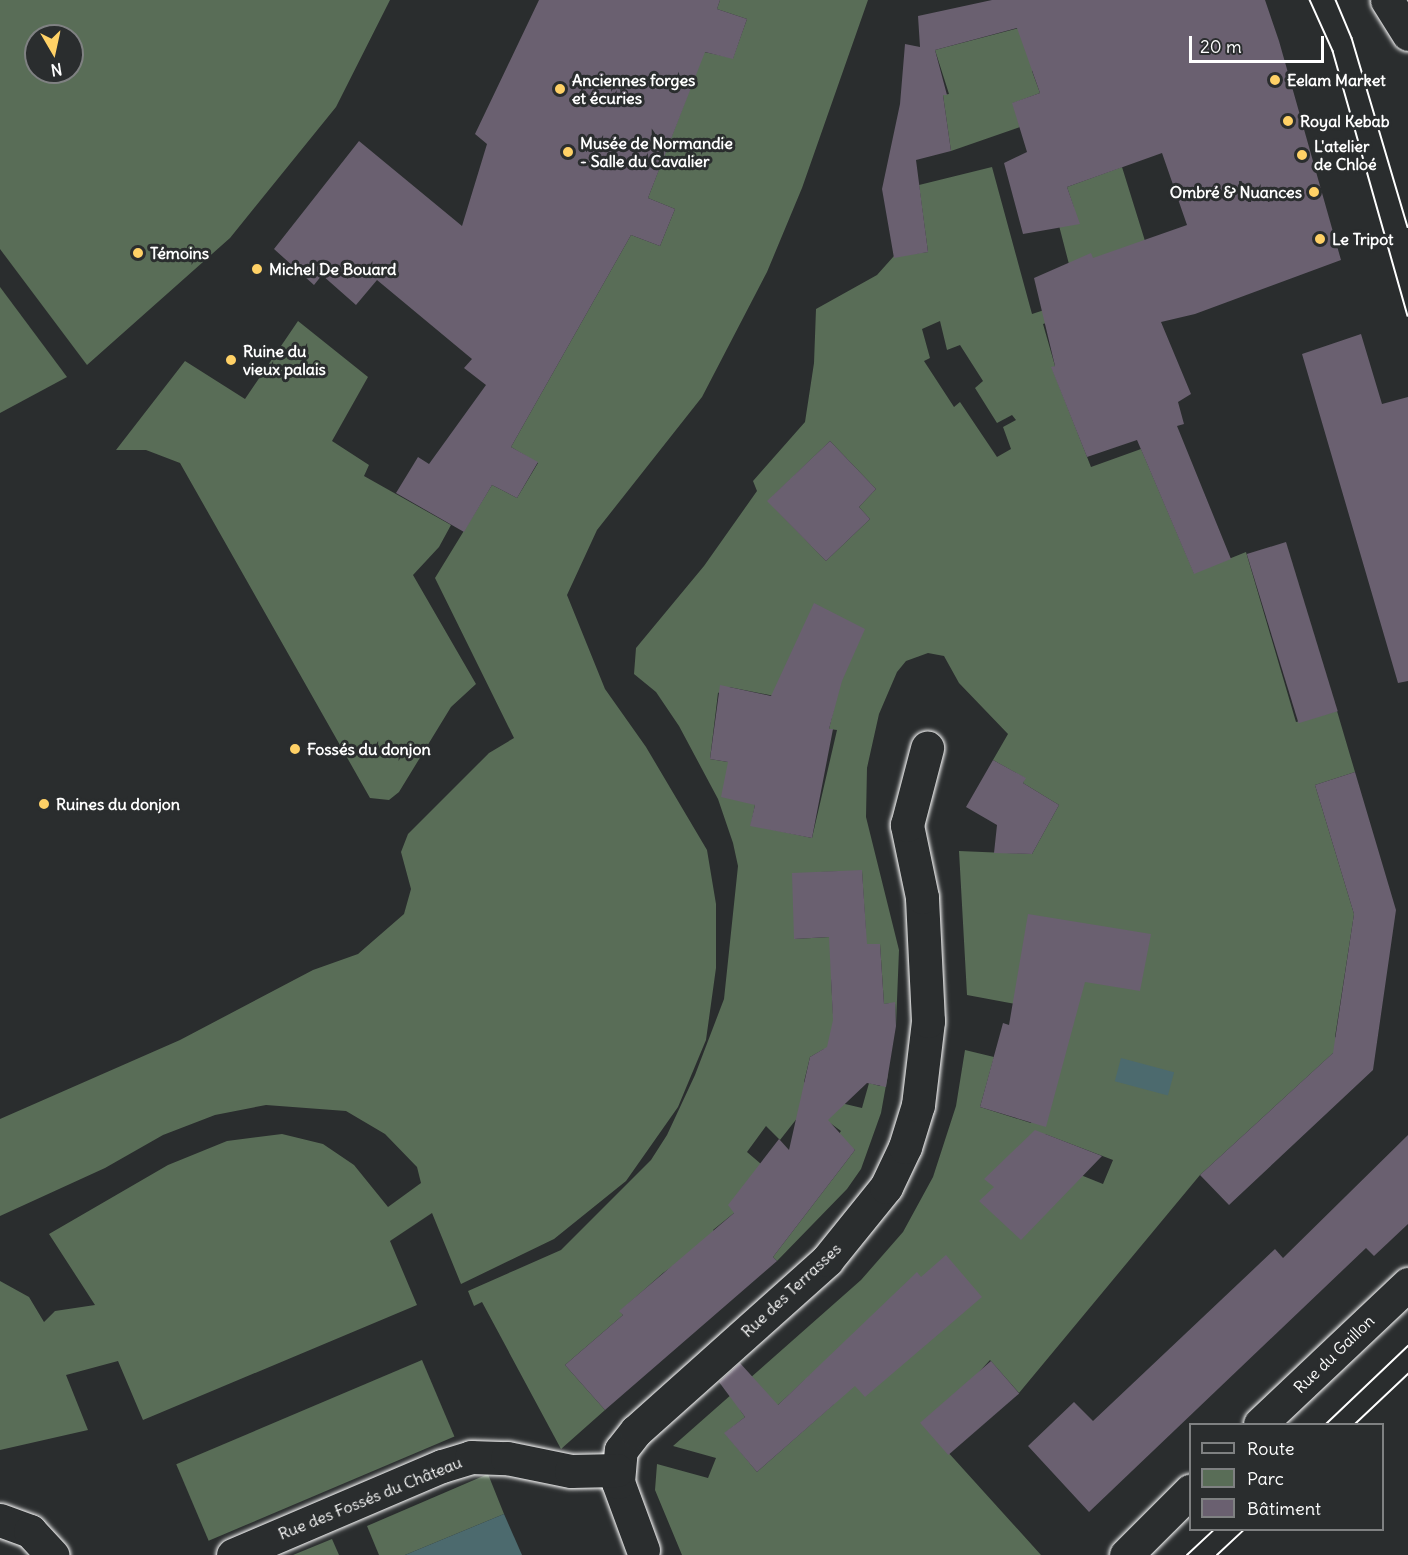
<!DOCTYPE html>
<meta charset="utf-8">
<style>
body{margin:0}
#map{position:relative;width:1408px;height:1555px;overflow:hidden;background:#2a2d2e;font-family:Delius,sans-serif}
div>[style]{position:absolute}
.green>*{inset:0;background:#596d57;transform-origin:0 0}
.water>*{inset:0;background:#4c6a6e;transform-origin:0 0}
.building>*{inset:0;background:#6a6070;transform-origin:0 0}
.roads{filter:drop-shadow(0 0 2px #fff) drop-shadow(0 0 2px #fff)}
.street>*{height:33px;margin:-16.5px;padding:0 16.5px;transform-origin:16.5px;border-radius:16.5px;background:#2a2d2e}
.secondary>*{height:33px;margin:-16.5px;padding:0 16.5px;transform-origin:16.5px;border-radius:16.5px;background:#2a2d2e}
.tram>*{height:1.5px;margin:-0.75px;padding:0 0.75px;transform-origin:0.75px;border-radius:0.75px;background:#fff}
.dots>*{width:16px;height:16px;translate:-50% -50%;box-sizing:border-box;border:3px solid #2a2d2e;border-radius:50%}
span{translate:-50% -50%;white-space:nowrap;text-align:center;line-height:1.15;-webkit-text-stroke:6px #2a2d2e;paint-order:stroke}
.poi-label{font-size:16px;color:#fff;font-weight:700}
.left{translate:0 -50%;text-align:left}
.right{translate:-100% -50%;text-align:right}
.street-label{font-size:16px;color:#fff}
.legend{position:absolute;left:1189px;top:1423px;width:195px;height:108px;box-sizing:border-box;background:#2a2d2e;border:2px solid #7f8182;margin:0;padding:8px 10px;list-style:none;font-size:18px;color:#fff}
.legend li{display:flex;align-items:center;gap:12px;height:30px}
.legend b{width:30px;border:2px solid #7f8182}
.north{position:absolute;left:24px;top:24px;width:60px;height:60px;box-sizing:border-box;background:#2a2d2e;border:2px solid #7f8182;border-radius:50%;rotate:171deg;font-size:16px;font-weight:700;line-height:24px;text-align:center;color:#fff}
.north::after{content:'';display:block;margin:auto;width:21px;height:27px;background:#ffd166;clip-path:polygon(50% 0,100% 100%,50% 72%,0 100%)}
.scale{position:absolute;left:1189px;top:36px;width:135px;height:27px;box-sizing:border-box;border:3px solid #fff;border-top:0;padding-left:8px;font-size:18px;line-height:21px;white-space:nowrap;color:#fff;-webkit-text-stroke:4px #2a2d2e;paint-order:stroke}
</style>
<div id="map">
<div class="green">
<div style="clip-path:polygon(evenodd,0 0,390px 0,336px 107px,230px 238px,87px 365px,0 249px,0 0,36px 36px,72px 36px,72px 72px,36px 72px,36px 36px)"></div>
<div style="clip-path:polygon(720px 0,868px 0,802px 188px,767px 272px,702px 397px,597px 530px,567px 595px,605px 689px,646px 747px,707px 850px,716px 904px,716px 968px,706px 1040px,678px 1107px,626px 1181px,554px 1239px,461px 1284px,432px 1213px,390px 1241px,417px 1305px,143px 1420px,118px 1361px,66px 1375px,88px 1430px,0 1450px,0 1281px,29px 1297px,44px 1322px,55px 1311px,95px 1305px,49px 1234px,168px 1165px,227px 1141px,282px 1134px,323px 1144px,354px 1165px,388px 1207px,421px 1183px,417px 1167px,385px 1134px,346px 1111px,266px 1105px,215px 1115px,163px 1135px,105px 1168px,0 1216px,0 1119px,180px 1040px,313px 970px,358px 954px,404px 914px,411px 889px,401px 852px,408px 834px,489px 753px,514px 738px,435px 578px,492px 485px,517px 498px,538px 463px,511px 447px,631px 235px,660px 246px,675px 209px,648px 198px,704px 52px,733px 58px,747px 19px,717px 9px)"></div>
<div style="clip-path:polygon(1053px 19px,1032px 71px,1040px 93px,1013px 103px,1020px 127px,951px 151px,943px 95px,949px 94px,935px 50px)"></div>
<div style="clip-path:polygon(evenodd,992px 167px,1032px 314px,1078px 299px,1056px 214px,1074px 208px,1067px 187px,1122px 167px,1145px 241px,1066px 317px,1043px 324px,1055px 366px,1052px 368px,1091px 467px,1141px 449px,1194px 573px,1246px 552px,1296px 722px,1337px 711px,1355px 772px,1315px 785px,1354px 914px,1335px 1037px,1344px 1043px,1200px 1175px,1019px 1393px,990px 1360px,927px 1429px,1041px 1555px,682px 1555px,655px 1490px,657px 1464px,708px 1478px,716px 1458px,673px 1446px,861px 1280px,903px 1232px,933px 1177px,956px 1106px,965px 1050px,994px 1057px,980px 1107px,1031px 1123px,1068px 1014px,967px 995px,959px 851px,1032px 854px,1059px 805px,1023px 783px,1025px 778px,993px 760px,1008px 734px,959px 683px,944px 656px,928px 653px,906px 661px,897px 672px,879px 714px,867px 768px,866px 817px,899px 950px,896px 1026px,895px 1003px,884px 1004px,880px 944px,846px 945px,831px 978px,835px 1051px,824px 1049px,810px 1057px,804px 1082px,824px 1099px,862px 1108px,869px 1083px,880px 1086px,888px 1074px,881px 1113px,861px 1169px,847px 1189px,777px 1261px,773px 1257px,855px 1150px,837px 1137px,841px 1131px,822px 1117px,802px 1112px,780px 1140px,766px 1126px,747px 1152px,761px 1164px,734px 1213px,713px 1230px,717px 1235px,663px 1273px,620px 1311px,623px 1315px,565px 1365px,605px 1410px,561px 1449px,482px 1302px,474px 1306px,468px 1291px,561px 1250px,651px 1160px,667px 1135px,695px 1075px,724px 999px,738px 866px,733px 843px,718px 799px,679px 726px,656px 692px,634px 674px,636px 648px,704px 566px,757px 491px,753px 481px,805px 422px,814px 363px,816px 309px,877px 275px,894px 256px,928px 252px,919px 185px,992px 167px,940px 321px,947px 350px,960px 345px,983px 381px,975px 388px,997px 423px,1012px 415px,1016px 420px,1003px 427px,1011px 449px,997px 457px,960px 402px,954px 407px,924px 361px,930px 358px,922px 329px,940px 321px,992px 167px,830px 441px,876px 489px,859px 507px,870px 519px,826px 561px,768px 501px,830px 441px,992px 167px,729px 687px,834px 708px,829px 729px,837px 730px,812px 838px,751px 825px,755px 805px,728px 762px,710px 759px,718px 693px,729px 687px,992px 167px,862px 871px,866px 935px,794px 939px,820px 872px,862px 871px,992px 167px,1045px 1134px,1113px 1160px,1103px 1184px,1036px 1157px,1045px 1134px,992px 167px,810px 1375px,834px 1404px,757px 1472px,725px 1433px,745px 1417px,740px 1410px,778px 1405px,810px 1375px)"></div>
<div style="clip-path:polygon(0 287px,67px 377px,0 413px)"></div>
<div style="clip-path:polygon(298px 321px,368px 377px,332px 441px,369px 465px,364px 476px,451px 525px,439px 547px,413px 575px,476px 684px,451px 707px,399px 792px,389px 800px,370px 798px,180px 463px,146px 450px,116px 450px,185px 361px,245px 399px)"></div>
<div style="left:422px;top:1360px;width:83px;height:267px;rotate:67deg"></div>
<div style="clip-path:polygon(488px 1474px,504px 1514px,405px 1555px,379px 1555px,367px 1526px)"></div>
<div style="clip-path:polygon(332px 1539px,339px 1555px,293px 1555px)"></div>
</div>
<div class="water">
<div style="left:1121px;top:1058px;width:55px;height:24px;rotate:15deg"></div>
<div style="clip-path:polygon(504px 1514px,522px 1555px,405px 1555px)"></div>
</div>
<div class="building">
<div style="clip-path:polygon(539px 0,720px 0,717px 9px,747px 19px,733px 59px,705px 52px,648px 198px,675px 209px,660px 246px,631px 235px,511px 447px,538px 462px,517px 498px,492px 485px,464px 532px,396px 493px,418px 457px,429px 464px,486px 385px,464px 368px,472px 359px,377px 280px,356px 305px,322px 275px,314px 285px,274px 249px,359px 141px,462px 226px,487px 144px,475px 134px)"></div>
<div style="clip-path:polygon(992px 0,1265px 0,1279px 41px,1341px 260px,1195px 314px,1161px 322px,1191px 394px,1178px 402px,1184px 424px,1177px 426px,1231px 559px,1194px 574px,1137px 440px,1087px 457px,1051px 367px,1055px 366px,1034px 278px,1091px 253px,1093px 258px,1187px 225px,1162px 153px,1067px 187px,1080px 224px,1023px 234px,1004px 163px,1027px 152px,1012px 103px,1040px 93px,1017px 28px,935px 50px,947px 95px,943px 95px,951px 151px,916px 160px,928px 252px,894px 258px,882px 189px,900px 104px,905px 44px,920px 47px,918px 16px)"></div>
<div style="clip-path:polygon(1361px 334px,1382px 404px,1408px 397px,1408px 681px,1398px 683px,1302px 354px)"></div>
<div style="clip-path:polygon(830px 441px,876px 489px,859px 507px,870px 519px,826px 561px,767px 501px)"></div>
<div style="left:1286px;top:542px;width:177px;height:41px;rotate:73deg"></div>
<div style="clip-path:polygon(814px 603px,865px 629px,842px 681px,829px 729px,833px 729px,812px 838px,750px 826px,755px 805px,721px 797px,728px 762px,710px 759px,720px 685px,771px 696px)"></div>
<div style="clip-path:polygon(993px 760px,1026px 778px,1023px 783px,1059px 805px,1032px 854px,994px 853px,997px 825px,966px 807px)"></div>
<div style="clip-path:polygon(1355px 772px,1396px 910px,1373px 1070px,1229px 1205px,1200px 1175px,1333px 1053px,1354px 914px,1315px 785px)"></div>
<div style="clip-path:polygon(862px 870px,867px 944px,880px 944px,884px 1004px,895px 1002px,896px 1026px,886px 1087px,867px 1083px,828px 1120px,855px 1150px,773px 1257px,777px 1261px,605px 1410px,565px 1365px,623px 1315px,619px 1311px,734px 1213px,728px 1205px,779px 1139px,789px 1150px,810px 1057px,827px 1047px,833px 1020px,829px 937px,794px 939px,792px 873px)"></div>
<div style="clip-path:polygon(1028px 914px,1151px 934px,1140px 991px,1085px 982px,1046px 1127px,980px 1107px,1003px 1023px,1009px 1025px)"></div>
<div style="clip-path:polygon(1035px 1130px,1102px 1156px,1021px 1240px,979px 1201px,994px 1187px,984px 1179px)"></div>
<div style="clip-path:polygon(1408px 1135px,1408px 1224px,1374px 1256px,1366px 1248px,1089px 1512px,1028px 1446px,1074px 1402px,1093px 1421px,1275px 1249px,1283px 1258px)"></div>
<div style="clip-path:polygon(946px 1255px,982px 1297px,865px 1397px,855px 1386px,757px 1472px,724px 1433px,745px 1417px,719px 1382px,740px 1363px,778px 1405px,917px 1272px,921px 1277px)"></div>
<div style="left:991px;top:1361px;width:43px;height:94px;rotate:49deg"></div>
</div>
<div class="roads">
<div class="street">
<div style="left:0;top:1520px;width:32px;rotate:20deg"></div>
<div style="left:30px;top:1531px;width:33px;rotate:47deg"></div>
<div style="left:643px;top:1550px;width:72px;rotate:-110.2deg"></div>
<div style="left:618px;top:1482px;width:32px;rotate:-85deg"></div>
<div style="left:621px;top:1450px;width:24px;rotate:-52deg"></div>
<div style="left:636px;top:1431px;width:256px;rotate:-41.8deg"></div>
<div style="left:827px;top:1260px;width:94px;rotate:-51.1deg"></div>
<div style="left:886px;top:1187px;width:44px;rotate:-64.6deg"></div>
<div style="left:905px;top:1147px;width:44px;rotate:-72.8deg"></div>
<div style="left:918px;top:1105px;width:85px;rotate:-83.2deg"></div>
<div style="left:928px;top:1021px;width:124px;rotate:-92.8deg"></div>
<div style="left:922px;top:897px;width:74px;rotate:-101.8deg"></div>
<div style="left:907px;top:825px;width:80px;rotate:-75.4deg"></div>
<div style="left:233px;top:1555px;width:227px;rotate:-23.1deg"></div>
<div style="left:442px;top:1466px;width:30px;rotate:-17deg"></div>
<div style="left:471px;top:1457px;width:36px;rotate:2deg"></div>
<div style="left:507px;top:1458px;width:65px;rotate:11.5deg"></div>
<div style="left:571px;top:1471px;width:46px;rotate:-1.2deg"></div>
</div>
<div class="secondary">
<div style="left:1387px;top:0;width:40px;rotate:58deg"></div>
<div style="left:1260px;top:1424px;width:204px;rotate:-43.4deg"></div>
<div style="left:1126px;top:1555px;width:91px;rotate:-45deg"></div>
</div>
</div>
<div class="tram">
<div style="left:1310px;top:0;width:56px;rotate:65.7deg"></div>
<div style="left:1333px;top:51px;width:275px;rotate:74.2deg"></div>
<div style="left:1336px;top:0;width:41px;rotate:67.2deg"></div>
<div style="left:1352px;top:38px;width:197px;rotate:73.5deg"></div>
<div style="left:1326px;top:1424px;width:113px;rotate:-43.6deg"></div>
<div style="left:1355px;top:1424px;width:73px;rotate:-43.3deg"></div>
<div style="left:1187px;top:1555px;width:37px;rotate:-43deg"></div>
<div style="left:1217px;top:1555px;width:37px;rotate:-43deg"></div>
</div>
<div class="dots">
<div style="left:1275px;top:80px;background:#ffd166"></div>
<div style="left:560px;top:89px;background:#ffd166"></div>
<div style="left:1288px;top:121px;background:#ffd166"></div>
<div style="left:568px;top:152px;background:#ffd166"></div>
<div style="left:1302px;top:155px;background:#ffd166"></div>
<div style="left:1314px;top:192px;background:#ffd166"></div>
<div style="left:1320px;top:239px;background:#ffd166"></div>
<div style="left:138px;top:253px;background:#ffd166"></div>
<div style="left:257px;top:269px;background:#ffd166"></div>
<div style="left:231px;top:360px;background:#ffd166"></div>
<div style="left:295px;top:749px;background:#ffd166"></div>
<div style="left:44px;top:804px;background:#ffd166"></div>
</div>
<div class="poi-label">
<span class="left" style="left:572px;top:89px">Anciennes forges<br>et écuries</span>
<span class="left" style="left:1287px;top:80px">Eelam Market</span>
<span class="left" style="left:1300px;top:121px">Royal Kebab</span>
<span class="left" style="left:580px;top:152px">Musée de Normandie<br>- Salle du Cavalier</span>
<span class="left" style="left:1314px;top:155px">L'atelier<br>de Chloé</span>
<span class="right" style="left:1302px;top:192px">Ombré &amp; Nuances</span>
<span class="left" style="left:1332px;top:239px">Le Tripot</span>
<span class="left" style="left:150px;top:253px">Témoins</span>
<span class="left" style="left:269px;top:269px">Michel De Bouard</span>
<span class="left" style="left:243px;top:360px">Ruine du<br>vieux palais</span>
<span class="left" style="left:307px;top:749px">Fossés du donjon</span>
<span class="left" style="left:56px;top:804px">Ruines du donjon</span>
</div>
<div class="street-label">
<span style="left:791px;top:1290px;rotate:-43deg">Rue des Terrasses</span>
<span style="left:1334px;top:1354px;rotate:-44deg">Rue du Gaillon</span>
<span style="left:370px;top:1498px;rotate:-22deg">Rue des Fossés du Château</span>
</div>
<ul class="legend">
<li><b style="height:8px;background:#2a2d2e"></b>Route</li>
<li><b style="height:16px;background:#596d57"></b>Parc</li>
<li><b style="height:16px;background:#6a6070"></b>Bâtiment</li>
</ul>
<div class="north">N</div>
<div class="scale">20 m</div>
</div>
